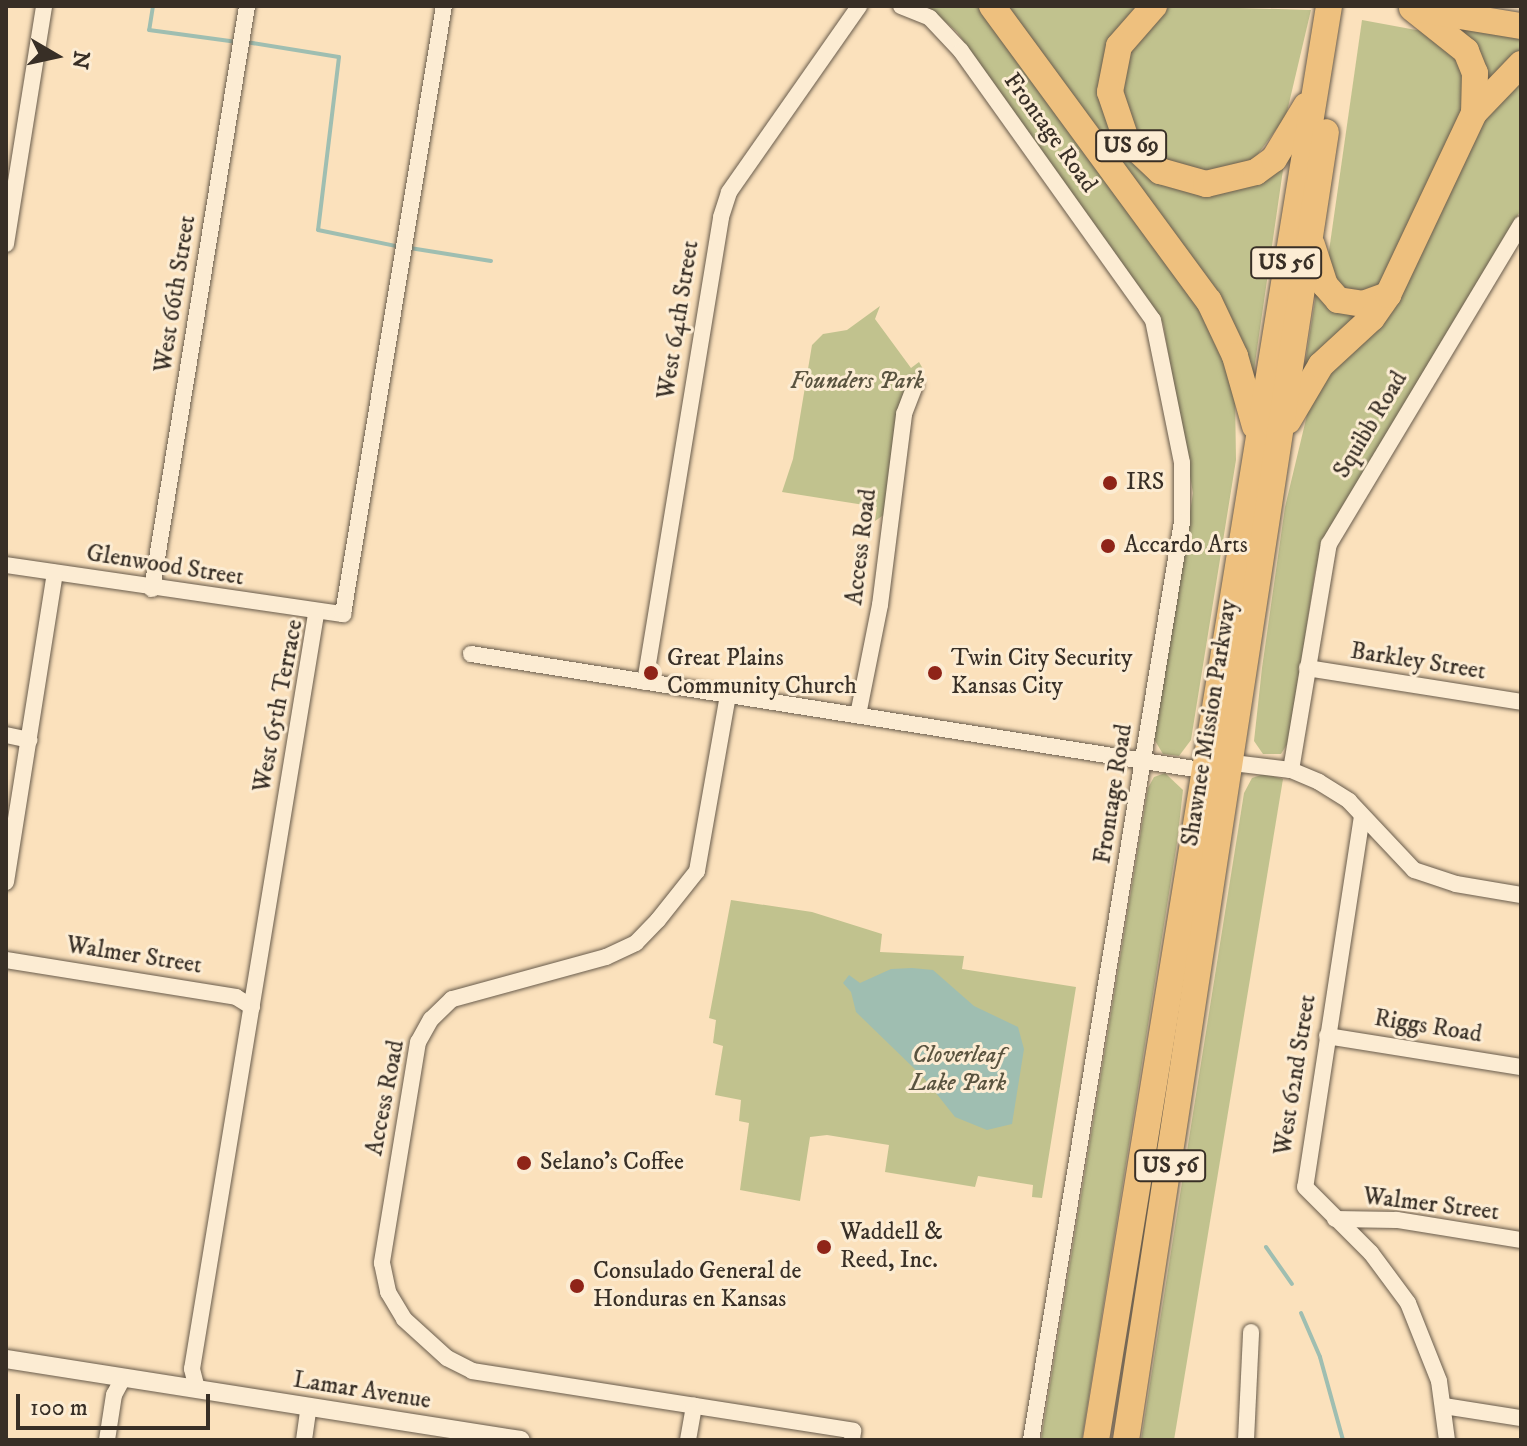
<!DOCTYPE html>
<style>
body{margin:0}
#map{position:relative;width:1527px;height:1446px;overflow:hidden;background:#fbe1bc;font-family:"IM FELL DW Pica",serif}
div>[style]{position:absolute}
.green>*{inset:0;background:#c1c28e}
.water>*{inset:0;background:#9fbeb1}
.stream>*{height:4px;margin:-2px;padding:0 2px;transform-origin:2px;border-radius:2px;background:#9fbeb1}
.roads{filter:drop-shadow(0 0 2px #695c4c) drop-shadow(0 0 2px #695c4c)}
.minor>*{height:16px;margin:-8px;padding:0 8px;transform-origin:8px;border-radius:8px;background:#fcecd3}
.tertiary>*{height:18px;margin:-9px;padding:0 9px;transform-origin:9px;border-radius:9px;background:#fcecd3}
.trunk>*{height:26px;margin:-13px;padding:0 13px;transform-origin:13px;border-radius:13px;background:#eec07e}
.dots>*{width:22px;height:22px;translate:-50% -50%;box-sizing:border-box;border:4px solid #fcecd3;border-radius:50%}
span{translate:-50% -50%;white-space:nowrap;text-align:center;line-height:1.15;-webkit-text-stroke:6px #fcecd3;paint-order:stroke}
.shield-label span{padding:2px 6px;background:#fcecd3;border:2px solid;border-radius:6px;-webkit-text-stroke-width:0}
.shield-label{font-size:22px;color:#382f26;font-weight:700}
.street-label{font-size:24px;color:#382f26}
.park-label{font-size:24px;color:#5a5440;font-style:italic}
.poi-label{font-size:24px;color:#382f26}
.left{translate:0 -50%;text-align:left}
.frame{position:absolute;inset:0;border:8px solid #382f26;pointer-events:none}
.north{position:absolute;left:16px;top:16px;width:80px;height:80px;-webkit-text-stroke:6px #fcecd3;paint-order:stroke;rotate:99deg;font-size:22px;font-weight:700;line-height:32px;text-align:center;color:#382f26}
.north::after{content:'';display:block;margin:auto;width:28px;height:36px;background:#382f26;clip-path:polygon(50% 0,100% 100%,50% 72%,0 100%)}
.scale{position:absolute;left:16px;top:1394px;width:194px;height:36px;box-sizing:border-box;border:4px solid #382f26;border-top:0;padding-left:10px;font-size:24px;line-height:28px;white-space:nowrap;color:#382f26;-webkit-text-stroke:6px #fcecd3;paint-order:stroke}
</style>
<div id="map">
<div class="green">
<div style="clip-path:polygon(927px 6px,982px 6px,1213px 327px,1235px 396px,1236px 460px,1191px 740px,1179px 756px,1163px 754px,1154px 739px,1193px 493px,1163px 323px,957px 32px)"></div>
<div style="clip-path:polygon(1005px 6px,1139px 6px,1118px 30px,1102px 83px,1166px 183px,1284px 163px,1253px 377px)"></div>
<div style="clip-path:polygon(1172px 6px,1311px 10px,1286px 116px,1255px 158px,1214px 174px,1170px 164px,1135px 134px,1120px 91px,1126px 54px,1159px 13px)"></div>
<div style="clip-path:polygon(1362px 20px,1427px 32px,1462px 62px,1463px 106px,1446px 147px,1384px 281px,1369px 294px,1341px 291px,1329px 269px,1329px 251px)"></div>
<div style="clip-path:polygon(1461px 28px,1521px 38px,1521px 55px,1486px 86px)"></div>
<div style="clip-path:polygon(1521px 73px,1521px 210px,1329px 529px,1315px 572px,1289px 741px,1281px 754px,1263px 754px,1254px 741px,1262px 668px,1285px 507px,1312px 394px,1399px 298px,1489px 112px)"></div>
<div style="clip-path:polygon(1316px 294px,1365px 311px,1305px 371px,1305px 364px)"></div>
<div style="clip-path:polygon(880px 306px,875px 319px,911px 368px,919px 362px,923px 369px,909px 385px,885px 514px,875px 521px,877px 507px,782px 492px,793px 459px,812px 345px,823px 334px,847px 330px)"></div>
<div style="clip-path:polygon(1165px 773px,1183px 790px,1177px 843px,1082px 1440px,1041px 1440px,1148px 788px,1154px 777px)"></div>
<div style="clip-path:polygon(1264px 774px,1283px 779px,1174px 1440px,1141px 1440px,1244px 793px,1252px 778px)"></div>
<div style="clip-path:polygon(731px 900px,812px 912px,882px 934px,880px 952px,964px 956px,962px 969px,1076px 987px,1042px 1198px,1032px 1197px,1033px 1185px,978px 1176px,975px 1187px,885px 1172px,889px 1145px,827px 1135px,810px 1137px,800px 1201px,740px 1190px,749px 1123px,739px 1121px,741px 1100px,715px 1095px,723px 1046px,713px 1043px,716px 1020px,709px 1018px)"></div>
</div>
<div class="water">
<div style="clip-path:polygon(912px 968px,933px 970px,974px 1006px,1018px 1027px,1024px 1049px,1012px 1124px,987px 1130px,955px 1117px,924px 1078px,856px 1012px,851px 992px,843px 983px,849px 975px,860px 983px,891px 969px)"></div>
</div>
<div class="stream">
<div style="left:153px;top:6px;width:24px;rotate:99deg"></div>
<div style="left:149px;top:30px;width:89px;rotate:7.8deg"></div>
<div style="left:246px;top:42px;width:94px;rotate:9.2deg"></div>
<div style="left:339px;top:57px;width:174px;rotate:96.9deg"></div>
<div style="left:318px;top:230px;width:85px;rotate:11.6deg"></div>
<div style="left:410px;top:248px;width:82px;rotate:9.1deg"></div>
<div style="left:1266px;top:1247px;width:45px;rotate:54.9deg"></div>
<div style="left:1301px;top:1313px;width:48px;rotate:66.6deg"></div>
<div style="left:1320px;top:1357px;width:86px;rotate:74.5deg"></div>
</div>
<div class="roads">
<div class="minor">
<div style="left:901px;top:6px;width:31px;rotate:22deg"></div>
<div style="left:930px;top:18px;width:45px;rotate:46.8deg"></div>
<div style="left:961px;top:51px;width:330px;rotate:54.5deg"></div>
<div style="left:1153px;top:320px;width:146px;rotate:78.5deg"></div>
<div style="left:1182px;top:463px;width:59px;rotate:90deg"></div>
<div style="left:1182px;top:522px;width:930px;rotate:99.34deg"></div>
<div style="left:6px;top:244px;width:241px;rotate:-80.9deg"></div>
<div style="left:6px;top:565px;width:341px;rotate:8.3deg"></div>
<div style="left:343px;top:614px;width:616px;rotate:-80.57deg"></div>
<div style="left:152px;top:589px;width:591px;rotate:-80.74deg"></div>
<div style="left:471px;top:654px;width:739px;rotate:9.03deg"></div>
<div style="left:1307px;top:668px;width:217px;rotate:9deg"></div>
<div style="left:645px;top:682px;width:471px;rotate:-80.7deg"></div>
<div style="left:721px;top:217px;width:26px;rotate:-72deg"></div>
<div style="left:729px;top:192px;width:227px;rotate:-55deg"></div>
<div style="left:728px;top:695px;width:179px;rotate:100deg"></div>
<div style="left:697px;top:871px;width:63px;rotate:128.5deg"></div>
<div style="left:658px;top:920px;width:32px;rotate:134deg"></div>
<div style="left:636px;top:943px;width:33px;rotate:155deg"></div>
<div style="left:606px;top:957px;width:160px;rotate:164.7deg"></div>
<div style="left:452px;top:999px;width:29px;rotate:136deg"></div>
<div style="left:431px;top:1019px;width:26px;rotate:119deg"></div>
<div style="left:418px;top:1042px;width:224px;rotate:99.3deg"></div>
<div style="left:382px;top:1263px;width:30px;rotate:78deg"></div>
<div style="left:388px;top:1292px;width:31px;rotate:59deg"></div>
<div style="left:404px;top:1319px;width:58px;rotate:42.2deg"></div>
<div style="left:447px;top:1358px;width:28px;rotate:27deg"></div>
<div style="left:472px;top:1371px;width:386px;rotate:8.9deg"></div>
<div style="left:853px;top:1431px;width:9px;rotate:96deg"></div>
<div style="left:858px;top:715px;width:112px;rotate:-78.7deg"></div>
<div style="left:880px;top:605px;width:193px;rotate:-82.8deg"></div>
<div style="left:904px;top:414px;width:31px;rotate:-69deg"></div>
<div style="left:6px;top:735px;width:24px;rotate:12deg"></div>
<div style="left:1233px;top:763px;width:58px;rotate:6.9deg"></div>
<div style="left:1291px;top:770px;width:30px;rotate:23deg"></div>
<div style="left:1319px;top:782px;width:36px;rotate:32deg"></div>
<div style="left:1349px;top:801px;width:95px;rotate:46.7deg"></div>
<div style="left:1414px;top:870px;width:44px;rotate:18.4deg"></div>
<div style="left:1456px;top:884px;width:66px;rotate:9.6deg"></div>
<div style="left:1291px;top:770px;width:229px;rotate:-80.5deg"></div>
<div style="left:1329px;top:544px;width:373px;rotate:-59deg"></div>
<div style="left:1362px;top:816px;width:375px;rotate:98.7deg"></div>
<div style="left:1305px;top:1187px;width:93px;rotate:45deg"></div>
<div style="left:1371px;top:1253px;width:62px;rotate:53.5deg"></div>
<div style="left:1408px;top:1303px;width:84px;rotate:68.3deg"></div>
<div style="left:1439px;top:1381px;width:60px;rotate:82.3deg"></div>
<div style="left:6px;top:882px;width:313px;rotate:-81deg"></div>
<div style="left:6px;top:960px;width:233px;rotate:9.1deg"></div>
<div style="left:236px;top:997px;width:19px;rotate:32deg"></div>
<div style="left:1327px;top:1036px;width:196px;rotate:9.1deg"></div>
<div style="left:1335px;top:1219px;width:62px;rotate:0.9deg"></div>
<div style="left:1397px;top:1220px;width:126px;rotate:9.2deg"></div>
<div style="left:197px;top:1389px;width:21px;rotate:-104deg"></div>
<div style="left:192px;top:1369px;width:765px;rotate:-80.67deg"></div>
<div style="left:1444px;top:1406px;width:78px;rotate:8.9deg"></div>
<div style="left:107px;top:1440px;width:46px;rotate:-81.2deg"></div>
<div style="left:114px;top:1395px;width:19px;rotate:-62deg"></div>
<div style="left:304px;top:1440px;width:34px;rotate:-82deg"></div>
<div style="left:688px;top:1440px;width:35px;rotate:-80deg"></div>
<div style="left:1246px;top:1440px;width:108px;rotate:-87.3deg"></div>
</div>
<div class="tertiary">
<div style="left:6px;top:1359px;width:521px;rotate:8.94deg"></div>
</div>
<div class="trunk">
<div style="left:992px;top:6px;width:366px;rotate:53.7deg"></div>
<div style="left:1209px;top:301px;width:61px;rotate:64.7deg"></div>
<div style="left:1235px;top:356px;width:73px;rotate:74.1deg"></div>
<div style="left:1154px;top:6px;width:53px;rotate:131.2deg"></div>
<div style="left:1119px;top:46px;width:47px;rotate:101.1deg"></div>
<div style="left:1110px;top:92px;width:50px;rotate:71.2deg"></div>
<div style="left:1126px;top:139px;width:47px;rotate:43.3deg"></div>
<div style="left:1160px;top:171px;width:48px;rotate:15.8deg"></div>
<div style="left:1206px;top:184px;width:51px;rotate:-13.5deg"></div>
<div style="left:1256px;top:172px;width:22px;rotate:-36deg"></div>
<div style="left:1274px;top:159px;width:62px;rotate:-58.9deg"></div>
<div style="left:1412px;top:8px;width:69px;rotate:38.5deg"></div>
<div style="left:1466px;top:51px;width:24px;rotate:68deg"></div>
<div style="left:1475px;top:73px;width:40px;rotate:91.4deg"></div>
<div style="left:1417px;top:9px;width:105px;rotate:9.3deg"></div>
<div style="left:1312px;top:245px;width:42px;rotate:72deg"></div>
<div style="left:1325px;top:285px;width:20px;rotate:49deg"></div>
<div style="left:1338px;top:300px;width:25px;rotate:9deg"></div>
<div style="left:1363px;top:304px;width:27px;rotate:-20deg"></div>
<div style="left:1288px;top:421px;width:65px;rotate:-59.5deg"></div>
<div style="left:1321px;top:365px;width:69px;rotate:-42.7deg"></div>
<div style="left:1372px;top:318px;width:28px;rotate:-55deg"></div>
<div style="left:1388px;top:295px;width:201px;rotate:-64.7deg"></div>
<div style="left:1474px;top:113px;width:68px;rotate:-46.2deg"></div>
<div style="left:1096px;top:1440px;width:1453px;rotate:-80.77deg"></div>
<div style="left:1126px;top:1440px;width:1323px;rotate:-81.31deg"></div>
</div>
</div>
<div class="dots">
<div style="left:1110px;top:483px;background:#8f2418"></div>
<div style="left:1108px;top:546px;background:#8f2418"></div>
<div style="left:651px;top:673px;background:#8f2418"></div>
<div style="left:935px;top:673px;background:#8f2418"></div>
<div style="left:524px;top:1163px;background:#8f2418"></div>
<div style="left:824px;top:1247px;background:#8f2418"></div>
<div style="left:577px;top:1286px;background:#8f2418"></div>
</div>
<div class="shield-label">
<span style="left:1131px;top:146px">US 69</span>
<span style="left:1286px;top:263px">US 56</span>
<span style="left:1170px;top:1166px">US 56</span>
</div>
<div class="street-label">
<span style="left:1050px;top:133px;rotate:54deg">Frontage Road</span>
<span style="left:176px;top:294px;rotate:-81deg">West 66th Street</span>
<span style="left:679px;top:320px;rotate:-81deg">West 64th Street</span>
<span style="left:1371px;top:425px;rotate:-59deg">Squibb Road</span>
<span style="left:862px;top:547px;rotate:-83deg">Access Road</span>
<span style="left:165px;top:566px;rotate:9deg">Glenwood Street</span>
<span style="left:1418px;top:662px;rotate:9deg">Barkley Street</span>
<span style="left:279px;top:706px;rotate:-79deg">West 65th Terrace</span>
<span style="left:1210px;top:723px;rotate:-81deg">Shawnee Mission Parkway</span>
<span style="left:1114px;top:794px;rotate:-81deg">Frontage Road</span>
<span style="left:134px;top:956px;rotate:9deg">Walmer Street</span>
<span style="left:1428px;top:1027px;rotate:9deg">Riggs Road</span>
<span style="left:1296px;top:1075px;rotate:-81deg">West 62nd Street</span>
<span style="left:386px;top:1098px;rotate:-79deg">Access Road</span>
<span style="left:1431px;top:1205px;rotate:7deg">Walmer Street</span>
<span style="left:362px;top:1391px;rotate:9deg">Lamar Avenue</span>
</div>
<div class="park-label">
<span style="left:857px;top:382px">Founders Park</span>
<span style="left:958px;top:1070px">Cloverleaf<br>Lake Park</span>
</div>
<div class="poi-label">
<span class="left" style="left:1126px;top:483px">IRS</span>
<span class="left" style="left:1124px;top:546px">Accardo Arts</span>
<span class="left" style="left:667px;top:673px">Great Plains<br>Community Church</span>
<span class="left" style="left:951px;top:673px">Twin City Security<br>Kansas City</span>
<span class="left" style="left:540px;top:1163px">Selano's Coffee</span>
<span class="left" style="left:840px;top:1247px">Waddell &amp;<br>Reed, Inc.</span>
<span class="left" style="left:593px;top:1286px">Consulado General de<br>Honduras en Kansas</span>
</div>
<div class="frame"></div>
<div class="north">N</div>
<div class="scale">100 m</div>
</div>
